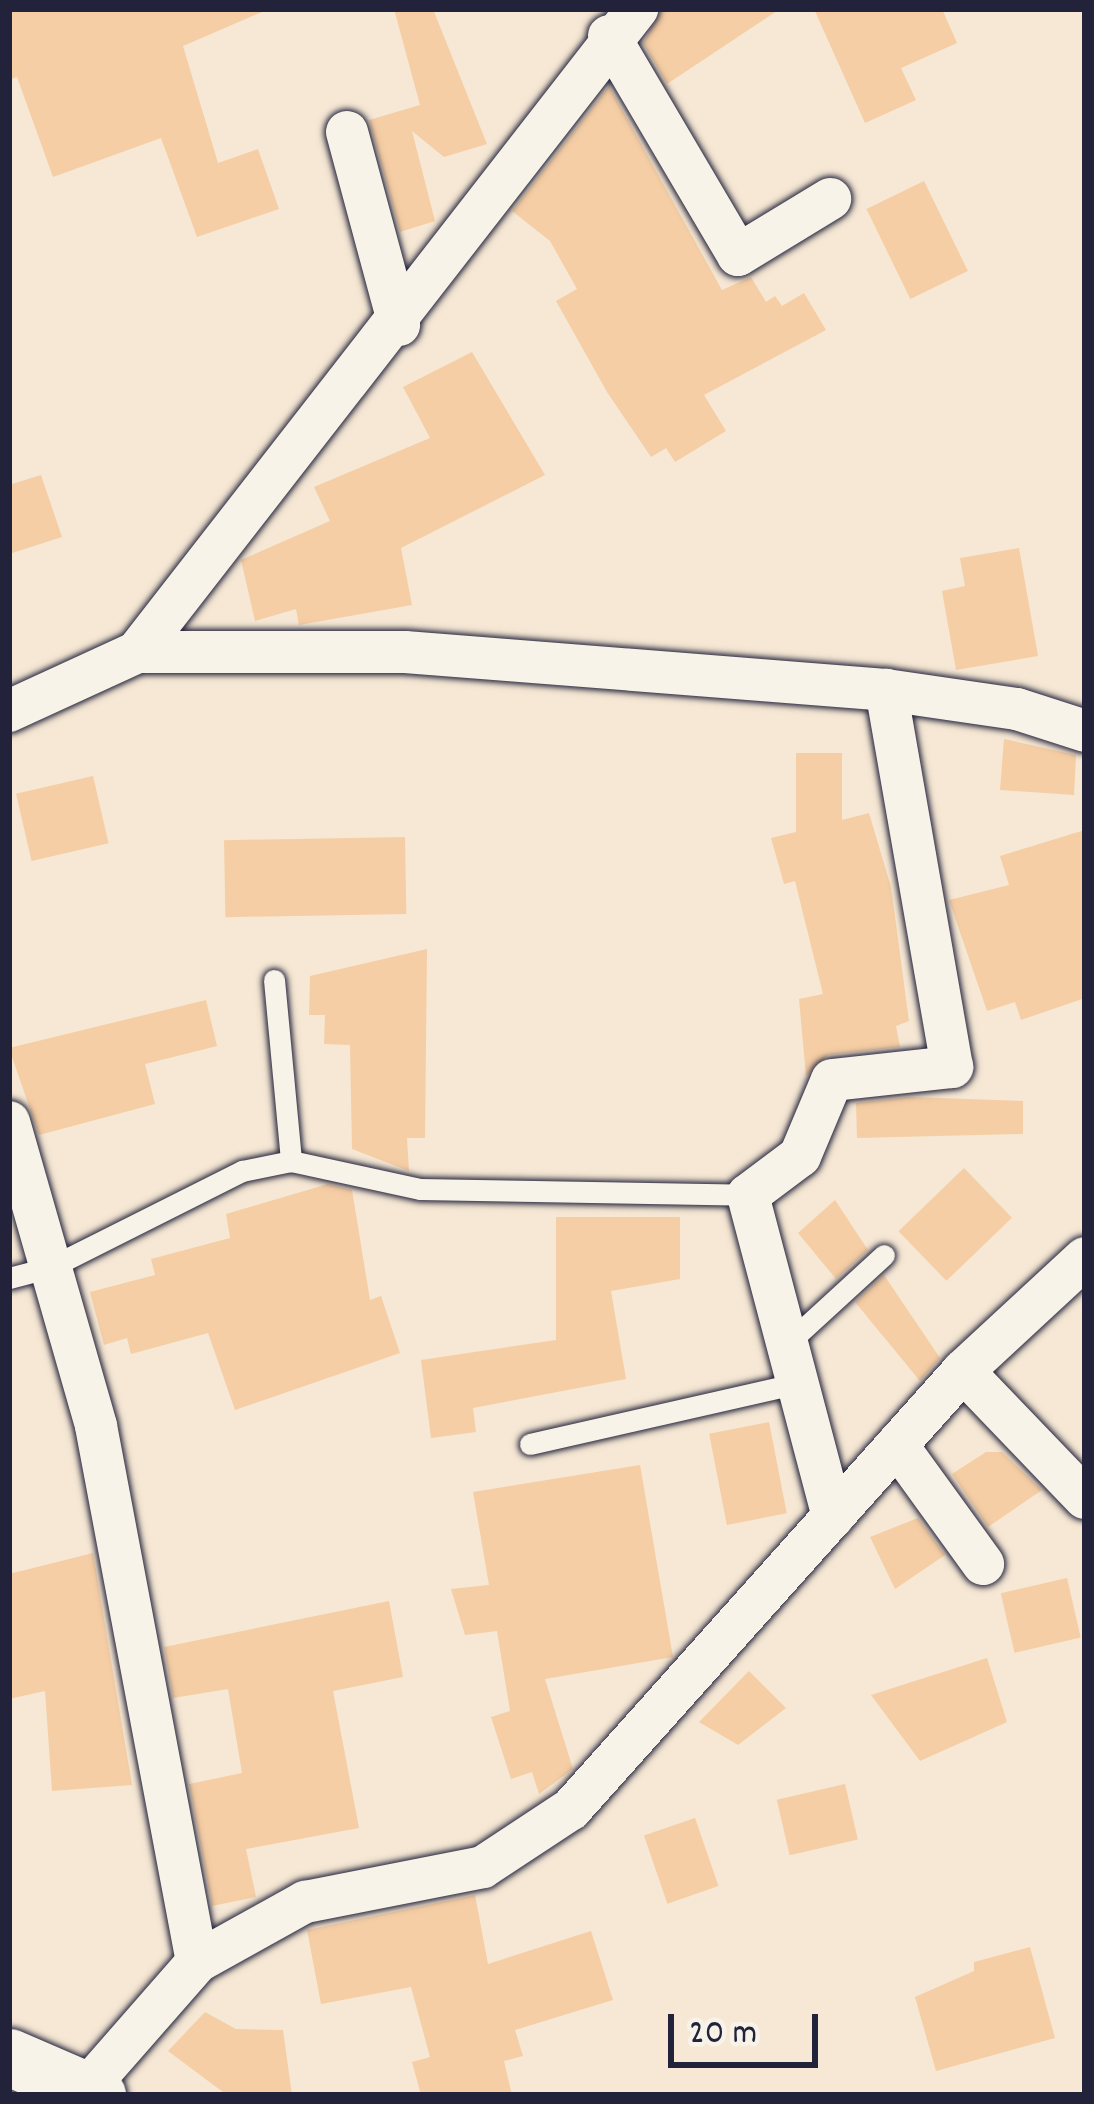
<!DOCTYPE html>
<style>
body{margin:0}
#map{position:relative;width:1094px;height:2104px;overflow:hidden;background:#f6e8d4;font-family:Dekko,sans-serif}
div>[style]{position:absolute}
.building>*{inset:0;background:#f5cea5;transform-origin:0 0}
.roads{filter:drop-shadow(0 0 3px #22223b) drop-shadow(0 0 3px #22223b)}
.lane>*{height:21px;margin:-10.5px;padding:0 10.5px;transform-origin:10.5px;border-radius:10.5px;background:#f7f3e8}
.street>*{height:42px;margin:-21px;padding:0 21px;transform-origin:21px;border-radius:21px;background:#f7f3e8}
.secondary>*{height:57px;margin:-28.5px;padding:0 28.5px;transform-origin:28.5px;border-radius:28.5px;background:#f7f3e8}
span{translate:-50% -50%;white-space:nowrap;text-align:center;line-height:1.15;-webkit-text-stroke:9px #f7f3e8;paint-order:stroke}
.frame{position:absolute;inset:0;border:12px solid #22223b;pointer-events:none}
.scale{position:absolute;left:668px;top:2014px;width:150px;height:54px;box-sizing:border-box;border:6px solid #22223b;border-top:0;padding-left:15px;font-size:36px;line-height:42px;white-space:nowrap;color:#22223b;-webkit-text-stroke:9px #f7f3e8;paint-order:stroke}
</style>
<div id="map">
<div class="building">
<div style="clip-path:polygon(9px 9px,269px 9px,183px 46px,218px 163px,258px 149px,279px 209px,197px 237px,161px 138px,53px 177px,17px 77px,9px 80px)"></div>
<div style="clip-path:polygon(394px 9px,433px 9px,487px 144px,444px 157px,412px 131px,435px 221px,400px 232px,369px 120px,420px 105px)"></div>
<div style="clip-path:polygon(662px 9px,780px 9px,667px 84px,643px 43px)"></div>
<div style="clip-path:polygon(814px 9px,942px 9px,957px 43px,901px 68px,916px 100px,865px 123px)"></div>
<div style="clip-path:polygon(609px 86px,722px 290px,751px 277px,766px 302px,775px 296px,782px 306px,804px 293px,826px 330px,704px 395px,726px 431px,675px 462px,666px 448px,651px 457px,607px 392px,556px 301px,577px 289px,550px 241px,512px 211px)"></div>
<div style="left:924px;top:181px;width:100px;height:64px;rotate:64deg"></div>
<div style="clip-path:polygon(472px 352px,545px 475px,401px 548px,412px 605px,299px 625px,296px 609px,255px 621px,241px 560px,330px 521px,314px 487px,430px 438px,403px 387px)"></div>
<div style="clip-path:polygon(41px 475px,62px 537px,9px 554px,9px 485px)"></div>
<div style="clip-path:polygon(1019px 548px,1038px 656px,956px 670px,942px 591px,965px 586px,960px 558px)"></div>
<div style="clip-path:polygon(1004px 739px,1076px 755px,1074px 795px,1000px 790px)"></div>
<div style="clip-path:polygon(796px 753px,842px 753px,842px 820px,869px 813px,891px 887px,909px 1021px,896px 1026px,900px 1047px,828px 1055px,806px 1076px,799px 999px,823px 994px,795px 881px,784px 884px,771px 838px,796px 832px)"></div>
<div style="left:93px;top:776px;width:69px;height:79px;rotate:77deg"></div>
<div style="clip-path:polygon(1085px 830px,1085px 998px,1021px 1020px,1015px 1002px,987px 1011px,949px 900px,1009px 885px,1000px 856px)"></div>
<div style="left:405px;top:837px;width:77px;height:181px;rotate:89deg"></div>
<div style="clip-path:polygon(427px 949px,425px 1138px,407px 1138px,409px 1171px,352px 1149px,350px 1045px,324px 1044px,325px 1015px,309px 1015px,310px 976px)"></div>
<div style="clip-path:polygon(206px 1000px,217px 1046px,145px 1064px,155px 1104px,39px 1135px,9px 1048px)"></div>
<div style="clip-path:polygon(909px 1097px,1023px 1101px,1023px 1134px,857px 1138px,856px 1103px)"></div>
<div style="left:964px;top:1168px;width:69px;height:91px;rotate:46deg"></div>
<div style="clip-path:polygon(328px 1184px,352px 1190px,370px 1300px,381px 1296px,400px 1353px,235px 1410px,208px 1333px,131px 1354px,127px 1338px,104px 1345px,90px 1292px,155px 1275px,151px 1259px,230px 1238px,226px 1214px)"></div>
<div style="clip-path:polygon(835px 1200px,868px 1250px,836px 1279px,798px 1233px)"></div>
<div style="clip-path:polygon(556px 1217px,680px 1217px,680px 1279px,611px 1291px,626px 1379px,473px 1408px,476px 1432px,431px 1438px,421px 1360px,556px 1340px)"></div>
<div style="clip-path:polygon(884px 1275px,940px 1358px,920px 1381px,855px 1302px)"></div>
<div style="left:769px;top:1422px;width:93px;height:61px;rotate:79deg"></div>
<div style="clip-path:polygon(986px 1452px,1002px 1452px,1042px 1490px,988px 1527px,952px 1474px)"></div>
<div style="clip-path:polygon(640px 1465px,673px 1657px,545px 1679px,573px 1769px,539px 1794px,532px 1772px,511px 1779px,491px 1717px,510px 1711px,497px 1631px,465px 1635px,451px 1589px,489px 1585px,473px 1492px)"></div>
<div style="clip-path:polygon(918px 1518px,945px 1555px,895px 1589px,870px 1537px)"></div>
<div style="clip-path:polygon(93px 1553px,132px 1785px,52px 1791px,45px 1691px,9px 1699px,9px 1574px)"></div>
<div style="left:1067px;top:1578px;width:61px;height:68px;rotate:77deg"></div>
<div style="clip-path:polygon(389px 1601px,403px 1677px,333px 1691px,359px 1828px,246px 1849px,256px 1897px,212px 1906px,189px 1784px,242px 1773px,228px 1689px,173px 1698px,164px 1647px)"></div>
<div style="clip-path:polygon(987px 1658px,1007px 1722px,920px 1761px,871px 1695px)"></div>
<div style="clip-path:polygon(749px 1671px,786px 1708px,738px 1745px,699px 1722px)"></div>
<div style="left:845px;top:1784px;width:57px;height:70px;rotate:77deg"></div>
<div style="left:695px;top:1818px;width:72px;height:54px;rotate:71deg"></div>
<div style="clip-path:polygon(475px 1895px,488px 1964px,591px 1931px,613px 2000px,515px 2030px,523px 2056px,504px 2061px,512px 2095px,421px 2095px,412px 2062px,430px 2057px,411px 1987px,321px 2004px,307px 1930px)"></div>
<div style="clip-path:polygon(1030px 1947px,1055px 2038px,936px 2071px,915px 1997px,974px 1971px,974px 1962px)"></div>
<div style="clip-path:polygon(205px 2012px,236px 2029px,283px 2030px,292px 2095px,227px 2095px,168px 2051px)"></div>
</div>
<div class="roads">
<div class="lane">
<div style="left:274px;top:980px;width:182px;rotate:84.6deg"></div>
<div style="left:9px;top:1278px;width:43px;rotate:-14.7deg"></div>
<div style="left:51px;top:1267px;width:214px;rotate:-26.7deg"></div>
<div style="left:242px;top:1171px;width:50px;rotate:-11.5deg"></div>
<div style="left:291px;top:1161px;width:132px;rotate:12.2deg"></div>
<div style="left:420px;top:1189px;width:328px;rotate:1deg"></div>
<div style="left:788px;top:1343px;width:130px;rotate:-42.5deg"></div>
<div style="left:530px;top:1444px;width:275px;rotate:-12.8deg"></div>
</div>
<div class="street">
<div style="left:609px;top:36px;width:254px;rotate:59.5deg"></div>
<div style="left:738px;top:255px;width:108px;rotate:-31.3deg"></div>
<div style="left:347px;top:132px;width:200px;rotate:74.9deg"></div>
<div style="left:137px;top:652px;width:815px;rotate:-52.13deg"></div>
<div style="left:9px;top:711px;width:141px;rotate:-24.7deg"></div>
<div style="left:137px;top:652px;width:268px"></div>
<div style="left:405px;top:652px;width:482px;rotate:4.5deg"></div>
<div style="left:886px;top:690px;width:132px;rotate:8.3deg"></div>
<div style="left:1017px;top:709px;width:71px;rotate:17.9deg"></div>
<div style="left:9px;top:1122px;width:316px;rotate:74deg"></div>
<div style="left:96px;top:1426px;width:545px;rotate:79.33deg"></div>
<div style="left:963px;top:1371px;width:176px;rotate:46.2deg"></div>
<div style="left:897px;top:1445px;width:147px;rotate:54.1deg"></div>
<div style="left:833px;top:1517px;width:333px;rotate:-104.8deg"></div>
<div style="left:748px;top:1195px;width:65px;rotate:-36.9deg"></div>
<div style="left:800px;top:1156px;width:82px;rotate:-67.2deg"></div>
<div style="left:832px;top:1080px;width:121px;rotate:-6.2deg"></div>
<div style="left:952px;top:1067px;width:383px;rotate:-99.9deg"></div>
<div style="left:86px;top:2089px;width:169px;rotate:-48.8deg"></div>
<div style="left:197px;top:1962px;width:124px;rotate:-29.1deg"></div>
<div style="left:305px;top:1902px;width:181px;rotate:-11.1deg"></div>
<div style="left:483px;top:1867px;width:105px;rotate:-33.4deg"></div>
<div style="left:571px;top:1809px;width:588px;rotate:-48.17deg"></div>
<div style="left:963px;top:1371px;width:166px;rotate:-42.8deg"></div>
</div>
<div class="secondary">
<div style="left:9px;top:2057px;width:96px;rotate:23.4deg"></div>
</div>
</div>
<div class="frame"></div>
<div class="scale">20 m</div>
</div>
